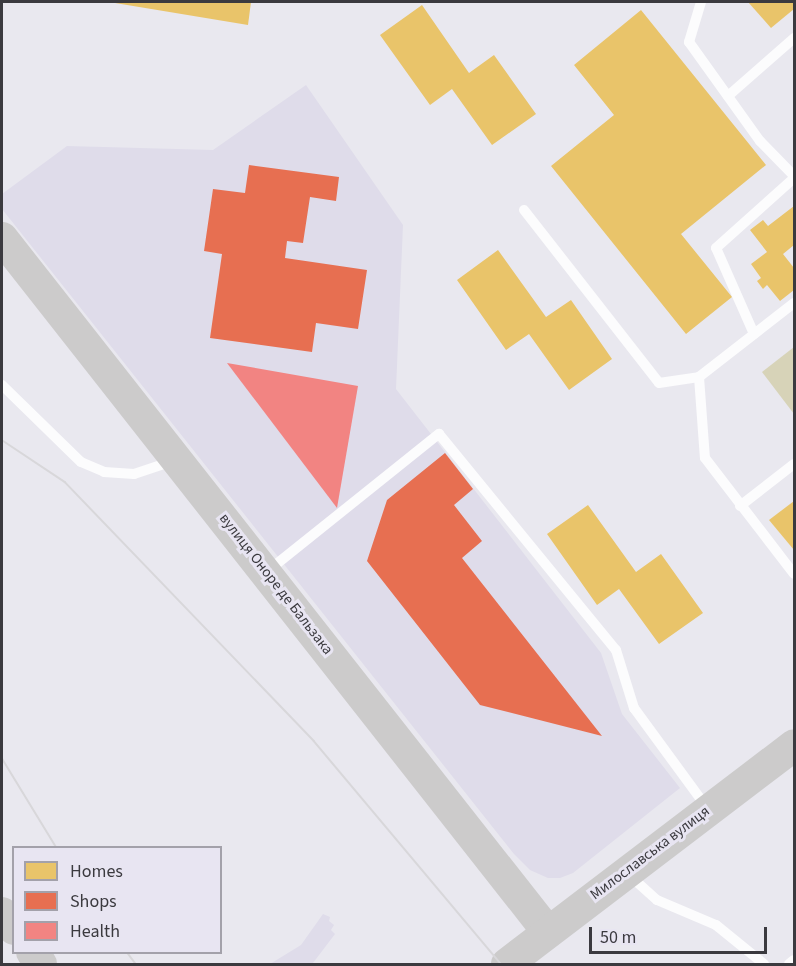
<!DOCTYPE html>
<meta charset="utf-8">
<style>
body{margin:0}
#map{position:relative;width:796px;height:966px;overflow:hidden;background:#e9e8ef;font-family:"Source Sans 3",sans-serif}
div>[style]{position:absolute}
.built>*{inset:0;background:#dfdcea}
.green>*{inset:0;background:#d7d3b8}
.homes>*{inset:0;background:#e9c46a}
.shops>*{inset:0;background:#e76f51}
.health>*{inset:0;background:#f28482}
.lane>*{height:10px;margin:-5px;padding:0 5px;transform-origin:5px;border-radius:5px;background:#fcfcfd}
.secondary>*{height:32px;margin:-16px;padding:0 16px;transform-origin:16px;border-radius:16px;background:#cccbcb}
.tram>*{height:1.5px;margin:-0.75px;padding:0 0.75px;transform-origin:0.75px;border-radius:0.75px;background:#d8d7da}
span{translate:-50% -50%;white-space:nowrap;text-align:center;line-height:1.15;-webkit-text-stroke:6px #e8e5f2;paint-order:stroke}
.street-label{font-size:15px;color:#3b3a3f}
.frame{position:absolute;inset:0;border:3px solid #3b3a3f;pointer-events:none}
.legend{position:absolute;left:12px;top:846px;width:210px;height:108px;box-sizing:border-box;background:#e8e5f2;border:2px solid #a3a1aa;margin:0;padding:8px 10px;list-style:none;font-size:18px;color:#3b3a3f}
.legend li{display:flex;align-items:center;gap:12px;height:30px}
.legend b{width:30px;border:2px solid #a3a1aa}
.scale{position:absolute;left:589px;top:927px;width:178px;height:27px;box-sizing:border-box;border:3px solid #3b3a3f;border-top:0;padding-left:8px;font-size:18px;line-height:21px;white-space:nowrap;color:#3b3a3f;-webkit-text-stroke:4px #e8e5f2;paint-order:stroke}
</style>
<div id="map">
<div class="built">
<div style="clip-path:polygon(306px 85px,403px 225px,396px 389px,601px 653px,622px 714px,680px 788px,573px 873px,560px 878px,548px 878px,530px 870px,514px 854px,2px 209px,2px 194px,67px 146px,213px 150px)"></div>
<div style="clip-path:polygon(323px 914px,330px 917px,329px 921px,334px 925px,331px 930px,335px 934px,313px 963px,270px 964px,301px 945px)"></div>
</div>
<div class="green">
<div style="clip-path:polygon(794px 347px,794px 414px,762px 372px)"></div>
</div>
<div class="homes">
<div style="clip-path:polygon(109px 2px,251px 2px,248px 25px)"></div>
<div style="clip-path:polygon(748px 2px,794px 2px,794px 9px,771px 28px)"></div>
<div style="clip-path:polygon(422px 5px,469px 73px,494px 55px,536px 114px,492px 145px,452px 89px,430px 105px,380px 35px)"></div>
<div style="clip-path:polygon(641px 10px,766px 165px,681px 234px,732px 297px,686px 334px,551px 166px,614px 115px,574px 65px)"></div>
<div style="clip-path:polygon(794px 206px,794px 245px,783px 254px,794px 268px,794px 290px,780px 301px,767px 285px,763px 289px,757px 281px,761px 278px,751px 264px,767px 252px,750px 230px,763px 220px,768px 226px)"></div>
<div style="clip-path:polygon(498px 250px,546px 317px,571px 300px,612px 359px,569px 390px,529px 334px,506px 350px,457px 280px)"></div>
<div style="clip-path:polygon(794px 501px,794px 550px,769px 520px)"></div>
<div style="clip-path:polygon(588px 505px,636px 572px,661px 554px,703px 613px,659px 644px,619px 589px,597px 605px,547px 534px)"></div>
</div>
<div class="shops">
<div style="clip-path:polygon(249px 165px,339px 177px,336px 201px,310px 197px,303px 243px,287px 241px,285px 258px,367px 270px,358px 329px,316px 323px,312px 352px,210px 338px,222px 254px,204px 251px,213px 189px,245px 193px)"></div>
<div style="clip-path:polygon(445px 453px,473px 489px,454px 505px,482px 541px,462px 558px,602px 736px,480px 705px,367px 561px,387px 500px)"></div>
</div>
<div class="health">
<div style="clip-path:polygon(227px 363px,358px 386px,337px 508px)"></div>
</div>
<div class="lane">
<div style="left:701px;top:2px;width:42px;rotate:106.7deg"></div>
<div style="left:689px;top:42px;width:122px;rotate:54.4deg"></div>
<div style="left:760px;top:141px;width:49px;rotate:45.8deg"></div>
<div style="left:728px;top:96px;width:88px;rotate:-41.3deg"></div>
<div style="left:524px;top:210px;width:219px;rotate:52deg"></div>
<div style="left:659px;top:383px;width:40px;rotate:-8.5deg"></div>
<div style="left:794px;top:303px;width:120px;rotate:142.1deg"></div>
<div style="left:699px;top:377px;width:81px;rotate:85.8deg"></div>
<div style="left:705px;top:458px;width:146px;rotate:52.5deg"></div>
<div style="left:754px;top:334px;width:94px;rotate:-113.8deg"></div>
<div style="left:716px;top:248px;width:105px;rotate:-41.9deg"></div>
<div style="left:2px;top:385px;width:110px;rotate:44.3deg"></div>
<div style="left:81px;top:462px;width:25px;rotate:23deg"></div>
<div style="left:104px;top:472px;width:30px;rotate:4deg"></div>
<div style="left:134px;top:474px;width:41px;rotate:-18.4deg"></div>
<div style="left:740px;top:506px;width:68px;rotate:-37.9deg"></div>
<div style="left:269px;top:570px;width:218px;rotate:-38.7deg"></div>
<div style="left:439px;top:434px;width:279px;rotate:50.7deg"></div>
<div style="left:616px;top:650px;width:61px;rotate:72.8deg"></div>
<div style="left:634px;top:708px;width:125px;rotate:53.8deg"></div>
<div style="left:628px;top:874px;width:39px;rotate:42deg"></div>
<div style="left:657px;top:900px;width:64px;rotate:23deg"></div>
<div style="left:716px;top:925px;width:62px;rotate:39.1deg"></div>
<div style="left:789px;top:964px;width:6px;rotate:-39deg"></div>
</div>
<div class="secondary">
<div style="left:2px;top:238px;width:883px;rotate:51.81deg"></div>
<div style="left:2px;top:913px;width:20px;rotate:53deg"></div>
<div style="left:32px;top:952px;width:15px;rotate:53deg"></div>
<div style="left:507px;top:964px;width:361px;rotate:-37.3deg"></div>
</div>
<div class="tram">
<div style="left:2px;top:440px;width:76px;rotate:33.7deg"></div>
<div style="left:65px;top:482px;width:359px;rotate:46.1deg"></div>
<div style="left:314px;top:741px;width:291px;rotate:50deg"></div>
<div style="left:2px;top:758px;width:105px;rotate:58.6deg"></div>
<div style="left:127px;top:952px;width:15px;rotate:53deg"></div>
</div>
<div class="street-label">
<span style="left:276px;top:584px;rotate:52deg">вулиця Оноре де Бальзака</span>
<span style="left:650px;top:853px;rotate:-37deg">Милославська вулиця</span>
</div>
<div class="frame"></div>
<ul class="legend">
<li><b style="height:16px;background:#e9c46a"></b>Homes</li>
<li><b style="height:16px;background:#e76f51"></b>Shops</li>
<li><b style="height:16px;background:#f28482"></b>Health</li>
</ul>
<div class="scale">50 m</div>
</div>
